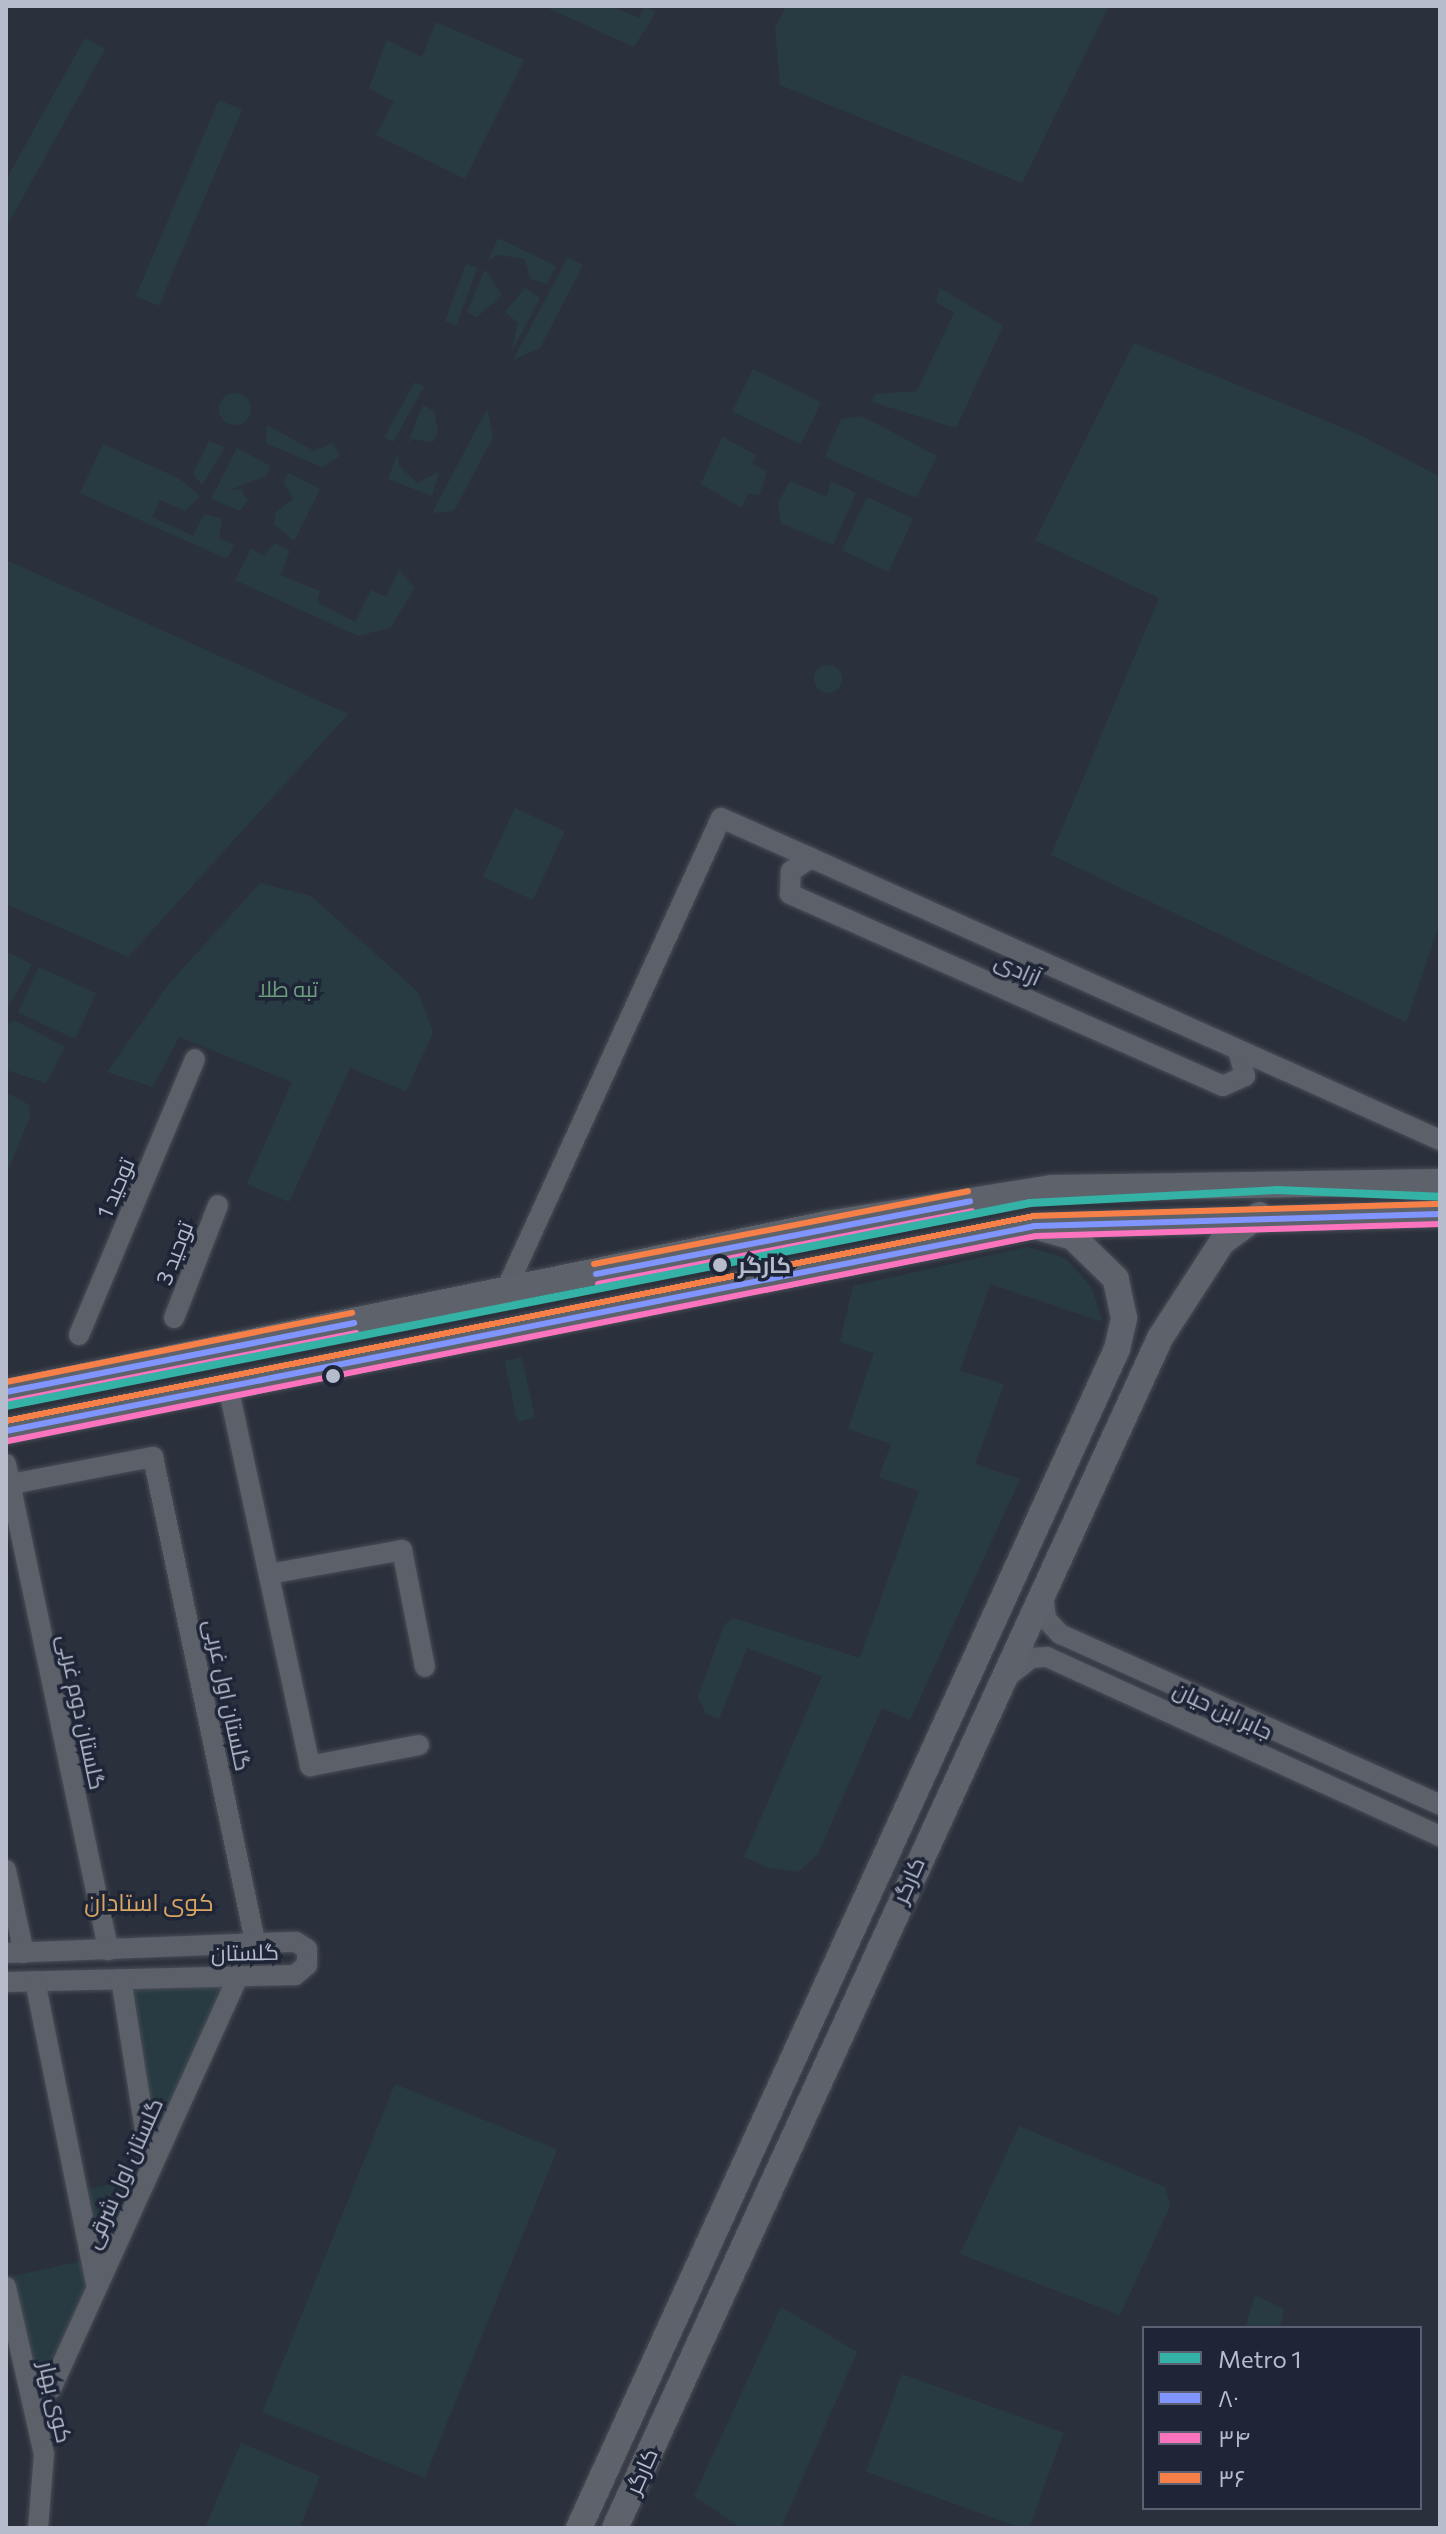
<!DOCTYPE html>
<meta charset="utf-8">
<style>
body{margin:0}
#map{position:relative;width:1446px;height:2534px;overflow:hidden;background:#2b313c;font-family:Commissioner,Cairo,sans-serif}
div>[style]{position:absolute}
.green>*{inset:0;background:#283b42;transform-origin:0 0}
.round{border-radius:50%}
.roads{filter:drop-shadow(0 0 2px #4a4d56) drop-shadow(0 0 2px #4a4d56)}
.minor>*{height:20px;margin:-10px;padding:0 10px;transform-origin:10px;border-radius:10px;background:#5c6069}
.major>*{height:26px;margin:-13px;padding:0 13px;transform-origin:13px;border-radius:13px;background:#5e626b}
.bus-1>*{height:6px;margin:-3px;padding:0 3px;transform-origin:3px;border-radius:3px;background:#8095ff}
.bus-2>*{height:6px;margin:-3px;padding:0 3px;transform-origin:3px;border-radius:3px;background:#fc73be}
.bus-3>*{height:6px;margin:-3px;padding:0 3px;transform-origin:3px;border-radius:3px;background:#f78048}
.metro-1>*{height:8px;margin:-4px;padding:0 4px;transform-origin:4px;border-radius:4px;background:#34b2a6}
.dots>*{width:22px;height:22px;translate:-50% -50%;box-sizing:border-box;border:4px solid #1e2537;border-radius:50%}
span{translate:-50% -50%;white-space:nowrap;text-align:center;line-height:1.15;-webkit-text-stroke:7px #1e2537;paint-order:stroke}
.street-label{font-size:22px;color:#b6bccc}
.park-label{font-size:22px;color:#6c9e7d}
.stop-label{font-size:22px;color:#b6bccc;font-weight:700}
.left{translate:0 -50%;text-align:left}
.neighbourhood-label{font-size:24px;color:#dba562}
.frame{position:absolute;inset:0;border:8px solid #b6bccc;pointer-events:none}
.legend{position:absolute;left:1142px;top:2326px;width:280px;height:184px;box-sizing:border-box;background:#1e2537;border:2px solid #5b6173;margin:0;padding:10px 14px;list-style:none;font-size:24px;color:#b6bccc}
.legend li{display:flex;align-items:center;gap:16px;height:40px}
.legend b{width:40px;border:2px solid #5b6173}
</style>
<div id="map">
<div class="green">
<div style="clip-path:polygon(544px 6px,611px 6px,639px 18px,645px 6px,656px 12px,634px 47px)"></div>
<div style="clip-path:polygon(786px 6px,1109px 6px,1022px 183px,780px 85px,775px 28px)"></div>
<div style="clip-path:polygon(436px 22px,524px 60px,465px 179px,376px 135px,394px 102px,369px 88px,387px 40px,422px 57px)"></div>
<div style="clip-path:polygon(85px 38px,105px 49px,8px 224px,6px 180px)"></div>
<div style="left:219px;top:100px;width:25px;height:213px;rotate:23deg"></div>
<div style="clip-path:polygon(498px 238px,556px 266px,547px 284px,530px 279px,525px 259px,497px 255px,488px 261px)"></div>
<div style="clip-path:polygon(568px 257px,583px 265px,540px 348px,513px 360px)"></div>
<div style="left:466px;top:264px;width:12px;height:61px;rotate:20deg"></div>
<div style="clip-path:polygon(485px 269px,502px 295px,477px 317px,467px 312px)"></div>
<div style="clip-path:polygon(525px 288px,540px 298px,511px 353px,518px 323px,505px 312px)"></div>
<div style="clip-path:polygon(940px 288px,1003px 326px,956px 428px,872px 402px,875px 394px,917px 391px,954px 313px,936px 302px)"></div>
<div style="clip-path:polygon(1134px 343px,1358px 434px,1440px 477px,1440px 922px,1406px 1022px,1051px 855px,1159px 598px,1035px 540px)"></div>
<div style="left:753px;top:369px;width:76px;height:47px;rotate:26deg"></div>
<div style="left:415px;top:382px;width:10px;height:63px;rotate:29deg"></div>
<div class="round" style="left:219px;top:393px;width:32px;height:32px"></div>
<div style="clip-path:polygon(423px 405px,434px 411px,438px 431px,433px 442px,411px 439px,406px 447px)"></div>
<div style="clip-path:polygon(487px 409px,493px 437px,454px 511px,432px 513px)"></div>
<div style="clip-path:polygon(862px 416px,937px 456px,916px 498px,825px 457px,841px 419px)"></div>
<div style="clip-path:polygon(267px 425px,314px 451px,333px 443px,340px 456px,322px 467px,266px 443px)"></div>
<div style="clip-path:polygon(722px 437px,756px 455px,752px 464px,767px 471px,759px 496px,749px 493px,741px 507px,701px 484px)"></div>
<div style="clip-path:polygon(209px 441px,225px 447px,202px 485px,193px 474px)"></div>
<div style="clip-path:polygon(103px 444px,180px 479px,200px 496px,185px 511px,160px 500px,152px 517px,193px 536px,204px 514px,222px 519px,219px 538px,234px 545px,227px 559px,80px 493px)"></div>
<div style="clip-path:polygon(237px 448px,270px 466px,266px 476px,227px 491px,241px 489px,248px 501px,240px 511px,211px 499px)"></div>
<div style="clip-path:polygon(398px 452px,399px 466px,417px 483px,439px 472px,432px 496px,388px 479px)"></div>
<div style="clip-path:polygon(288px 473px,320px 489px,294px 541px,274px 524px,276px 512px,293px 499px,284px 483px)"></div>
<div style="clip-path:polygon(790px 481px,827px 497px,831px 481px,856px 493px,833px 545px,781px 523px,778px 503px)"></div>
<div style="left:867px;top:497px;width:51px;height:59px;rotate:25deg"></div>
<div style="clip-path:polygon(275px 543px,290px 551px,280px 575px,320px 591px,317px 602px,355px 622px,371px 590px,386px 597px,399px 570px,415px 588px,390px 628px,358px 636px,235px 580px,251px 549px,264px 555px)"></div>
<div style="clip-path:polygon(6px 560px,348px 714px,128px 957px,6px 904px)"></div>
<div class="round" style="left:814px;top:665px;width:28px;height:28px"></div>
<div style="left:515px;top:808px;width:55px;height:76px;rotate:25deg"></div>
<div style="clip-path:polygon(260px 883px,311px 896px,418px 992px,433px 1033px,406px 1091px,350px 1068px,289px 1202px,247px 1184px,292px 1082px,179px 1037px,153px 1087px,107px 1072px,168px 985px)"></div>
<div style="clip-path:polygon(6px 951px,32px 965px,8px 1007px,6px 1006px)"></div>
<div style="left:39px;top:967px;width:63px;height:50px;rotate:25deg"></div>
<div style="clip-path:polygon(14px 1020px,65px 1047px,46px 1083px,6px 1070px,6px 1028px)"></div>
<div style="clip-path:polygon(6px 1092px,29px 1105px,30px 1117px,6px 1175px)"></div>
<div style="clip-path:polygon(1027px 1247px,1066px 1258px,1091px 1287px,1103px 1322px,990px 1284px,960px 1371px,1004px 1384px,975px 1464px,1020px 1479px,910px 1720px,882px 1708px,818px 1854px,798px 1872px,770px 1868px,744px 1857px,822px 1676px,747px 1648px,719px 1719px,706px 1714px,698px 1697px,724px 1625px,733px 1618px,860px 1658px,919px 1491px,879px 1477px,891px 1444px,848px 1429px,874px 1353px,840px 1342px,853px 1286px)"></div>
<div style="left:522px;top:1357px;width:62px;height:18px;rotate:78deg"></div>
<div style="clip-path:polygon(238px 1976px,151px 2170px,39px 2415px,9px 2277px,91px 2259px,78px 2191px,119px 2183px,143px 2138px,121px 1979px)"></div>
<div style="left:395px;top:2084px;width:175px;height:354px;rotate:22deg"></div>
<div style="clip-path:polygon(1019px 2126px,1165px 2187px,1170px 2206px,1120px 2315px,960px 2254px)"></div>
<div style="clip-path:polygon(1255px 2295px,1284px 2309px,1280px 2328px,1245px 2328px)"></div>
<div style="clip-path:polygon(781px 2307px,857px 2352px,781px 2528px,741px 2528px,694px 2496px)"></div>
<div style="left:902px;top:2374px;width:172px;height:104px;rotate:20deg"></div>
<div style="clip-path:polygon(241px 2443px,320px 2476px,300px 2528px,205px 2528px)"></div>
</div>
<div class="roads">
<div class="minor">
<div style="left:1238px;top:1050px;width:27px;rotate:75deg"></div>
<div style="left:1245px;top:1076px;width:24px;rotate:156deg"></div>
<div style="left:1223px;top:1086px;width:474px;rotate:-156.1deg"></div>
<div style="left:790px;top:894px;width:23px;rotate:-88deg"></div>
<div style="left:791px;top:871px;width:24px;rotate:-33deg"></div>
<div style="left:811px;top:858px;width:689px;rotate:24.15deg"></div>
<div style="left:504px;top:1294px;width:523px;rotate:-65.49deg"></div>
<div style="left:721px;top:818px;width:98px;rotate:24deg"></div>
<div style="left:174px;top:1318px;width:121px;rotate:-68.7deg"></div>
<div style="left:79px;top:1335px;width:299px;rotate:-67.2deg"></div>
<div style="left:229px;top:1391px;width:384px;rotate:77.8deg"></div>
<div style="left:310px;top:1766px;width:111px;rotate:-10.9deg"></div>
<div style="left:6px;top:1464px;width:497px;rotate:78.1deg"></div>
<div style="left:6px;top:1485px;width:150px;rotate:-10.8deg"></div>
<div style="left:153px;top:1457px;width:498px;rotate:78.1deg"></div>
<div style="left:269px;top:1574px;width:135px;rotate:-10.2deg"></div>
<div style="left:402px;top:1550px;width:119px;rotate:78.9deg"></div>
<div style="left:1043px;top:1594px;width:25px;rotate:83deg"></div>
<div style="left:1046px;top:1619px;width:21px;rotate:47deg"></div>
<div style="left:1060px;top:1634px;width:417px;rotate:24.2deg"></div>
<div style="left:1007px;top:1677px;width:31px;rotate:-38deg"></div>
<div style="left:1031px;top:1658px;width:16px;rotate:-4deg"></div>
<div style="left:1047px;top:1657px;width:432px;rotate:24.5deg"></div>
<div style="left:6px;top:1870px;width:85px;rotate:77.8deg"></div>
<div style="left:6px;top:1953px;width:290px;rotate:-2.2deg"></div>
<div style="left:296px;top:1942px;width:13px;rotate:32deg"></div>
<div style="left:307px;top:1949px;width:16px;rotate:90deg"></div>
<div style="left:307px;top:1965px;width:16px;rotate:140deg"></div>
<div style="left:295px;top:1975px;width:289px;rotate:178.6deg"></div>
<div style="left:121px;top:1979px;width:192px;rotate:81deg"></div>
<div style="left:35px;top:1981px;width:313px;rotate:78.6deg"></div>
<div style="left:6px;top:2287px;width:171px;rotate:77.2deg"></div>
<div style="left:44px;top:2454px;width:74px;rotate:94.6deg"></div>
<div style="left:51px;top:2389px;width:453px;rotate:-65.6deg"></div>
</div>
<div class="major">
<div style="left:6px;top:1392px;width:838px;rotate:-11.56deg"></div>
<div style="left:827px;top:1224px;width:227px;rotate:-9.1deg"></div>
<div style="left:1051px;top:1188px;width:389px;rotate:-0.9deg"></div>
<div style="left:6px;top:1431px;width:1049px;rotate:-11.27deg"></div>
<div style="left:1035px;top:1226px;width:405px;rotate:-1.7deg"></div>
<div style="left:579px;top:2528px;width:1296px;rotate:-65.47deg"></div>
<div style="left:1117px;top:1349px;width:32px;rotate:-77deg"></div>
<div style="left:1124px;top:1318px;width:40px;rotate:-102deg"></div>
<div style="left:1116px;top:1279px;width:60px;rotate:-135.7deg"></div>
<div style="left:1073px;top:1237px;width:40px;rotate:-164deg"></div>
<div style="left:615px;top:2528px;width:1309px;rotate:-65.39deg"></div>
<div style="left:1160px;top:1338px;width:114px;rotate:-57.1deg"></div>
<div style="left:1222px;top:1242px;width:46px;rotate:-36.1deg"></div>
</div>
</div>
<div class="bus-1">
<div style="left:596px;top:1274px;width:381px;rotate:-11deg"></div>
<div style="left:6px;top:1392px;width:355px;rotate:-11.2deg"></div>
<div style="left:6px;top:1431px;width:1049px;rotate:-11.27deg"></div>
<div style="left:1035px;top:1226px;width:405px;rotate:-1.7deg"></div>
</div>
<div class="bus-2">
<div style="left:598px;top:1284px;width:381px;rotate:-11deg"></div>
<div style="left:8px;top:1402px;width:355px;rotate:-11.2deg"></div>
<div style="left:8px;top:1441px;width:1048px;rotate:-11.28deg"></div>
<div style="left:1036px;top:1236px;width:404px;rotate:-1.7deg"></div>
</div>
<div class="bus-3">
<div style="left:594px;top:1264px;width:381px;rotate:-11deg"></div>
<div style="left:6px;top:1382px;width:353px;rotate:-11.3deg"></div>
<div style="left:6px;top:1421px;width:1048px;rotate:-11.28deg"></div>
<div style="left:1034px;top:1216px;width:406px;rotate:-1.7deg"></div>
</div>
<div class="metro-1">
<div style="left:6px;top:1406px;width:1044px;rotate:-11.21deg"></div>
<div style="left:1030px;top:1203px;width:246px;rotate:-3deg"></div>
<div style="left:1276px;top:1190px;width:164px;rotate:2.4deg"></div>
</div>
<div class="dots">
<div style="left:720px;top:1265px;background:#b6bccc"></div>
<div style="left:333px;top:1376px;background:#b6bccc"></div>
</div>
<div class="street-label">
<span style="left:1018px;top:969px;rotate:24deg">آزادی</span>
<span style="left:115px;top:1188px;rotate:-67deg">توحید 1</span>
<span style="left:174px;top:1253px;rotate:-69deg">توحید 3</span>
<span style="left:228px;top:1695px;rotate:78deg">گلستان اول غربی</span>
<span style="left:1223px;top:1710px;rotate:25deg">جابر ابن حیان</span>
<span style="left:82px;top:1712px;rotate:78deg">گلستان دوم غربی</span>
<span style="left:908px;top:1880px;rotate:-66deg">کارگر</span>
<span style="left:245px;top:1952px;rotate:-1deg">گلستان</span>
<span style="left:123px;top:2173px;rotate:-66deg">گلستان اول شرقی</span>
<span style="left:56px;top:2402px;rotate:77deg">کوی بهار</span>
<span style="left:641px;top:2471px;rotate:-66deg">کارگر</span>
</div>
<div class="park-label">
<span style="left:288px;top:989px">تبه طلا</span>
</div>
<div class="stop-label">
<span class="left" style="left:738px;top:1265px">کارگر</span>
</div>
<div class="neighbourhood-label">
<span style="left:149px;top:1902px">کوی استادان</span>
</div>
<div class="frame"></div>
<ul class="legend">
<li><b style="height:10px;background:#34b2a6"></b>Metro 1</li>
<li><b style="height:10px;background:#8095ff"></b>۸۰</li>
<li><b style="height:10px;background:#fc73be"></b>۳۴</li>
<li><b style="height:10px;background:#f78048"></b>۳۶</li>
</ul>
</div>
